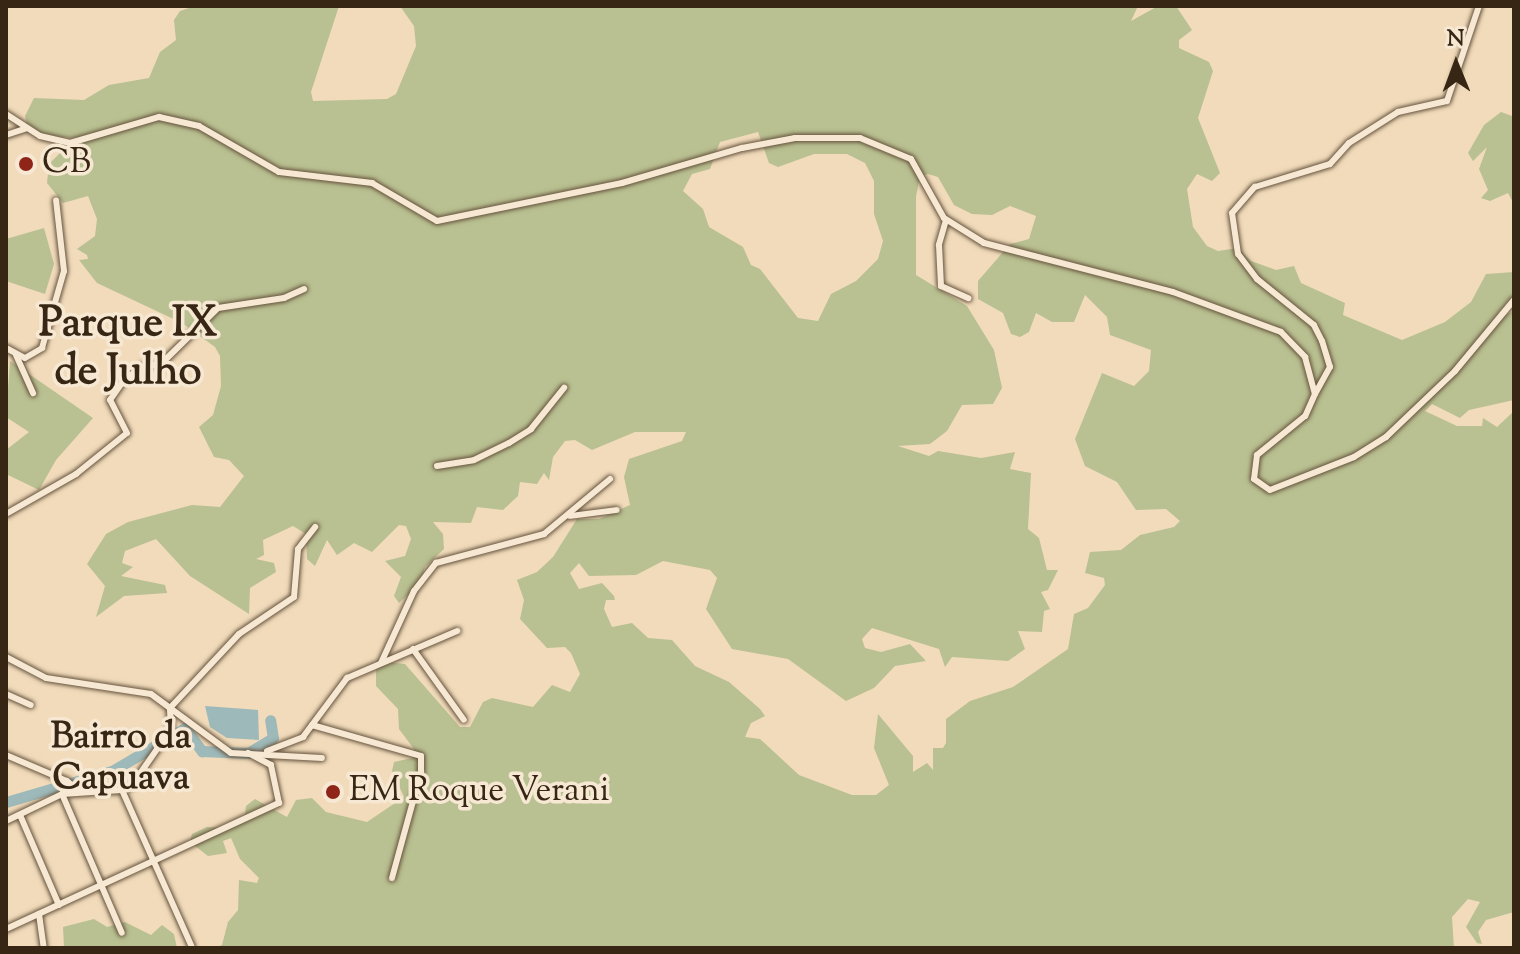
<!DOCTYPE html>
<style>
body{margin:0}
#map{position:relative;width:1520px;height:954px;overflow:hidden;background:#f1dbbb;font-family:"Sorts Mill Goudy",serif}
div>[style]{position:absolute}
.green>*{inset:0;background:#b9c091}
.water>*{inset:0;background:#9eb9b9}
.river>*{height:11px;margin:-5.5px;padding:0 5.5px;transform-origin:5.5px;border-radius:5.5px;background:#9eb9b9}
.roads{filter:drop-shadow(0 0 2px #66533d) drop-shadow(0 0 2px #66533d)}
.minor>*{height:6px;margin:-3px;padding:0 3px;transform-origin:3px;border-radius:3px;background:#f6e8d3}
.dots>*{width:22px;height:22px;translate:-50% -50%;box-sizing:border-box;border:4px solid #f6e8d3;border-radius:50%}
span{translate:-50% -50%;white-space:nowrap;text-align:center;line-height:1.15;-webkit-text-stroke:7px #f6e8d3;paint-order:stroke}
.poi-label{font-size:34px;color:#372613}
.left{translate:0 -50%;text-align:left}
.neighbourhood-label{font-size:36px;color:#372613;font-weight:700}
.district-label{font-size:42px;color:#372613;font-weight:700}
.frame{position:absolute;inset:0;border:8px solid #372613;pointer-events:none}
.north{position:absolute;left:1416px;top:24px;width:80px;height:80px;-webkit-text-stroke:6px #f6e8d3;paint-order:stroke;rotate:359deg;font-size:22px;font-weight:700;line-height:32px;text-align:center;color:#372613}
.north::after{content:'';display:block;margin:auto;width:28px;height:36px;background:#372613;clip-path:polygon(50% 0,100% 100%,50% 72%,0 100%)}
</style>
<div id="map">
<div class="green">
<div style="clip-path:polygon(evenodd,195px 6px,339px 6px,311px 92px,313px 101px,387px 99px,396px 94px,416px 46px,414px 26px,400px 6px,1138px 6px,1131px 21px,1158px 6px,1176px 6px,1192px 30px,1179px 40px,1179px 48px,1209px 62px,1213px 71px,1198px 118px,1220px 173px,1212px 181px,1197px 174px,1187px 189px,1193px 227px,1207px 246px,1218px 251px,1238px 248px,1251px 261px,1276px 270px,1294px 266px,1301px 283px,1345px 303px,1343px 315px,1402px 340px,1445px 322px,1471px 302px,1486px 274px,1514px 272px,1514px 295px,1498px 313px,1502px 317px,1514px 311px,1514px 400px,1469px 410px,1460px 418px,1432px 404px,1425px 411px,1457px 426px,1482px 426px,1483px 418px,1497px 427px,1514px 411px,1514px 912px,1486px 920px,1478px 932px,1482px 944px,1477px 943px,1466px 927px,1480px 902px,1468px 899px,1452px 917px,1454px 948px,214px 948px,222px 945px,228px 922px,238px 910px,239px 880px,257px 883px,259px 878px,240px 859px,231px 838px,223px 841px,227px 853px,208px 856px,190px 842px,192px 834px,207px 827px,231px 828px,237px 819px,244px 822px,246px 806px,255px 799px,287px 817px,296px 800px,312px 798px,326px 812px,367px 822px,404px 797px,392px 771px,394px 762px,412px 758px,414px 749px,399px 729px,398px 709px,376px 686px,376px 668px,385px 662px,405px 664px,460px 727px,470px 727px,483px 702px,492px 698px,533px 707px,552px 685px,570px 692px,580px 674px,571px 653px,565px 647px,547px 648px,520px 619px,524px 600px,517px 580px,537px 572px,553px 557px,577px 519px,599px 519px,630px 505px,624px 477px,629px 459px,682px 441px,686px 432px,635px 432px,592px 450px,575px 440px,565px 441px,553px 457px,549px 480px,544px 473px,537px 484px,520px 482px,518px 496px,503px 510px,477px 507px,471px 523px,433px 522px,443px 534px,444px 549px,425px 567px,420px 584px,399px 603px,394px 596px,401px 577px,385px 561px,405px 556px,411px 539px,406px 526px,399px 525px,372px 552px,354px 543px,337px 555px,327px 540px,315px 566px,307px 559px,306px 534px,293px 526px,263px 540px,264px 555px,256px 559px,274px 563px,276px 572px,250px 588px,249px 614px,190px 576px,156px 539px,125px 551px,122px 563px,133px 567px,121px 576px,165px 585px,167px 593px,124px 596px,96px 617px,105px 586px,87px 564px,106px 534px,128px 522px,192px 505px,220px 507px,244px 476px,229px 460px,214px 457px,199px 427px,213px 415px,221px 386px,220px 356px,215px 347px,182px 323px,97px 283px,79px 260px,88px 259px,87px 255px,77px 249px,95px 236px,97px 219px,88px 196px,63px 203px,47px 183px,49px 164px,64px 149px,108px 133px,78px 138px,46px 136px,27px 125px,25px 116px,34px 98px,84px 100px,109px 85px,149px 78px,160px 52px,176px 40px,174px 20px,180px 11px,195px 6px,758px 132px,769px 163px,778px 167px,814px 154px,847px 154px,865px 163px,874px 181px,874px 214px,883px 241px,878px 259px,856px 281px,831px 294px,818px 321px,798px 318px,760px 269px,751px 265px,743px 247px,709px 227px,703px 209px,683px 191px,692px 174px,710px 169px,720px 142px,758px 132px,195px 6px,928px 174px,938px 177px,954px 205px,972px 214px,992px 215px,1010px 206px,1036px 216px,1029px 239px,1010px 244px,978px 281px,978px 299px,1003px 313px,1011px 334px,1020px 337px,1029px 332px,1036px 313px,1052px 322px,1074px 322px,1085px 295px,1107px 317px,1110px 335px,1151px 350px,1149px 371px,1134px 386px,1102px 373px,1075px 439px,1085px 466px,1117px 482px,1136px 510px,1166px 509px,1180px 521px,1174px 527px,1140px 535px,1121px 550px,1090px 552px,1085px 573px,1104px 578px,1105px 585px,1088px 608px,1074px 614px,1068px 649px,1013px 687px,970px 701px,946px 719px,946px 743px,943px 748px,933px 748px,933px 770px,927px 763px,913px 772px,913px 756px,878px 714px,874px 748px,889px 785px,876px 795px,852px 795px,799px 775px,760px 739px,745px 737px,751px 723px,765px 716px,760px 709px,729px 682px,695px 666px,672px 640px,648px 638px,632px 623px,612px 627px,604px 609px,606px 600px,615px 600px,614px 596px,602px 583px,579px 589px,570px 573px,579px 563px,589px 576px,636px 575px,663px 561px,710px 570px,717px 578px,706px 609px,732px 649px,788px 659px,846px 701px,874px 688px,895px 666px,926px 661px,910px 644px,881px 652px,865px 648px,862px 639px,872px 628px,939px 649px,945px 667px,952px 657px,1008px 661px,1025px 649px,1018px 631px,1042px 632px,1044px 611px,1050px 609px,1041px 592px,1048px 590px,1058px 570px,1047px 570px,1039px 538px,1028px 529px,1031px 473px,1010px 469px,1015px 452px,981px 458px,938px 451px,929px 456px,898px 446px,930px 444px,947px 431px,962px 405px,993px 404px,1002px 388px,994px 350px,967px 306px,916px 275px,916px 197px,920px 176px,928px 174px)"></div>
<div style="clip-path:polygon(1514px 104px,1514px 204px,1508px 193px,1490px 201px,1481px 198px,1488px 190px,1479px 169px,1487px 147px,1473px 161px,1468px 153px,1484px 125px,1501px 112px,1512px 116px)"></div>
<div style="clip-path:polygon(44px 228px,54px 264px,45px 294px,6px 281px,6px 239px)"></div>
<div style="clip-path:polygon(10px 361px,93px 418px,56px 460px,39px 490px,6px 474px,6px 450px,29px 432px,6px 417px)"></div>
<div style="clip-path:polygon(94px 919px,107px 927px,125px 922px,151px 935px,162px 925px,174px 934px,177px 948px,64px 948px,63px 927px)"></div>
</div>
<div class="water">
<div style="clip-path:polygon(205px 706px,258px 710px,259px 740px,227px 738px,210px 727px)"></div>
</div>
<div class="river">
<div style="left:6px;top:802px;width:110px;rotate:-16.3deg"></div>
<div style="left:112px;top:771px;width:85px;rotate:-30.5deg"></div>
<div style="left:185px;top:728px;width:29px;rotate:54deg"></div>
<div style="left:202px;top:751px;width:46px;rotate:2.5deg"></div>
<div style="left:248px;top:753px;width:29px;rotate:-31deg"></div>
<div style="left:273px;top:738px;width:18px;rotate:-99deg"></div>
</div>
<div class="roads">
<div class="minor">
<div style="left:6px;top:114px;width:40px;rotate:32.9deg"></div>
<div style="left:40px;top:136px;width:31px;rotate:13deg"></div>
<div style="left:70px;top:143px;width:93px;rotate:-16.3deg"></div>
<div style="left:159px;top:117px;width:41px;rotate:12.7deg"></div>
<div style="left:199px;top:126px;width:92px;rotate:29.9deg"></div>
<div style="left:279px;top:172px;width:94px;rotate:6.7deg"></div>
<div style="left:372px;top:183px;width:75px;rotate:30.3deg"></div>
<div style="left:437px;top:221px;width:189px;rotate:-11.6deg"></div>
<div style="left:622px;top:183px;width:125px;rotate:-16.3deg"></div>
<div style="left:742px;top:148px;width:54px;rotate:-10.7deg"></div>
<div style="left:795px;top:138px;width:65px"></div>
<div style="left:860px;top:138px;width:55px;rotate:22.4deg"></div>
<div style="left:911px;top:159px;width:68px;rotate:60.8deg"></div>
<div style="left:944px;top:218px;width:47px;rotate:32deg"></div>
<div style="left:984px;top:243px;width:195px;rotate:14.5deg"></div>
<div style="left:1173px;top:292px;width:115px;rotate:20.3deg"></div>
<div style="left:1281px;top:332px;width:35px;rotate:46deg"></div>
<div style="left:1305px;top:357px;width:38px;rotate:75deg"></div>
<div style="left:1315px;top:394px;width:24px;rotate:114deg"></div>
<div style="left:1305px;top:416px;width:62px;rotate:140.9deg"></div>
<div style="left:1257px;top:455px;width:24px;rotate:97deg"></div>
<div style="left:1254px;top:479px;width:19px;rotate:35deg"></div>
<div style="left:1270px;top:490px;width:90px;rotate:-21.4deg"></div>
<div style="left:1354px;top:457px;width:38px;rotate:-32deg"></div>
<div style="left:1386px;top:437px;width:95px;rotate:-43.7deg"></div>
<div style="left:1455px;top:371px;width:92px;rotate:-50.3deg"></div>
<div style="left:6px;top:135px;width:22px;rotate:-18deg"></div>
<div style="left:946px;top:220px;width:26px;rotate:106deg"></div>
<div style="left:939px;top:245px;width:41px;rotate:87.2deg"></div>
<div style="left:941px;top:286px;width:30px;rotate:24deg"></div>
<div style="left:6px;top:348px;width:21px;rotate:28deg"></div>
<div style="left:25px;top:358px;width:20px;rotate:-30deg"></div>
<div style="left:42px;top:348px;width:80px;rotate:-74.1deg"></div>
<div style="left:64px;top:271px;width:71px;rotate:-96.4deg"></div>
<div style="left:16px;top:355px;width:42px;rotate:65.9deg"></div>
<div style="left:1315px;top:394px;width:31px;rotate:-61deg"></div>
<div style="left:1330px;top:367px;width:27px;rotate:-107deg"></div>
<div style="left:1322px;top:341px;width:18px;rotate:-117deg"></div>
<div style="left:1314px;top:325px;width:73px;rotate:-141.1deg"></div>
<div style="left:1257px;top:279px;width:31px;rotate:-127deg"></div>
<div style="left:1238px;top:254px;width:41px;rotate:-98.3deg"></div>
<div style="left:1232px;top:213px;width:35px;rotate:-49deg"></div>
<div style="left:1255px;top:187px;width:78px;rotate:-17deg"></div>
<div style="left:1330px;top:164px;width:28px;rotate:-48deg"></div>
<div style="left:1349px;top:143px;width:58px;rotate:-32.3deg"></div>
<div style="left:1398px;top:112px;width:50px;rotate:-12.7deg"></div>
<div style="left:1447px;top:101px;width:100px;rotate:-71.4deg"></div>
<div style="left:437px;top:466px;width:37px;rotate:-9deg"></div>
<div style="left:474px;top:460px;width:39px;rotate:-26deg"></div>
<div style="left:509px;top:443px;width:26px;rotate:-32deg"></div>
<div style="left:531px;top:429px;width:53px;rotate:-51.2deg"></div>
<div style="left:6px;top:514px;width:81px;rotate:-29.7deg"></div>
<div style="left:76px;top:474px;width:65px;rotate:-38.8deg"></div>
<div style="left:127px;top:433px;width:37px;rotate:-117deg"></div>
<div style="left:110px;top:400px;width:24px;rotate:-55deg"></div>
<div style="left:124px;top:380px;width:22px;rotate:-36deg"></div>
<div style="left:142px;top:367px;width:19px;rotate:-9deg"></div>
<div style="left:161px;top:364px;width:80px;rotate:-44.5deg"></div>
<div style="left:218px;top:308px;width:67px;rotate:-8.6deg"></div>
<div style="left:284px;top:298px;width:22px;rotate:-24deg"></div>
<div style="left:570px;top:516px;width:47px;rotate:-7.3deg"></div>
<div style="left:413px;top:649px;width:87px;rotate:54.3deg"></div>
<div style="left:6px;top:657px;width:45px;rotate:27.7deg"></div>
<div style="left:46px;top:678px;width:106px;rotate:8.7deg"></div>
<div style="left:151px;top:694px;width:99px;rotate:36.4deg"></div>
<div style="left:231px;top:753px;width:91px;rotate:3.1deg"></div>
<div style="left:381px;top:663px;width:79px;rotate:-65.4deg"></div>
<div style="left:414px;top:591px;width:36px;rotate:-52deg"></div>
<div style="left:436px;top:563px;width:112px;rotate:-15deg"></div>
<div style="left:544px;top:534px;width:86px;rotate:-39.8deg"></div>
<div style="left:6px;top:694px;width:27px;rotate:24deg"></div>
<div style="left:312px;top:725px;width:113px;rotate:15.9deg"></div>
<div style="left:421px;top:756px;width:16px;rotate:90deg"></div>
<div style="left:421px;top:772px;width:110px;rotate:105.3deg"></div>
<div style="left:267px;top:751px;width:39px;rotate:-21deg"></div>
<div style="left:303px;top:737px;width:74px;rotate:-53.3deg"></div>
<div style="left:347px;top:678px;width:120px;rotate:-23.1deg"></div>
<div style="left:6px;top:755px;width:66px;rotate:23.1deg"></div>
<div style="left:67px;top:781px;width:15px;rotate:42deg"></div>
<div style="left:122px;top:790px;width:172px;rotate:66deg"></div>
<div style="left:62px;top:794px;width:151px;rotate:66.7deg"></div>
<div style="left:20px;top:815px;width:98px;rotate:66.6deg"></div>
<div style="left:6px;top:821px;width:62px;rotate:-25.7deg"></div>
<div style="left:62px;top:794px;width:60px;rotate:-3.8deg"></div>
<div style="left:122px;top:790px;width:11px;rotate:-27deg"></div>
<div style="left:132px;top:785px;width:68px;rotate:-55.1deg"></div>
<div style="left:171px;top:729px;width:21px;rotate:-93deg"></div>
<div style="left:170px;top:708px;width:101px;rotate:-47deg"></div>
<div style="left:239px;top:634px;width:66px;rotate:-33.9deg"></div>
<div style="left:294px;top:597px;width:48px;rotate:-85.2deg"></div>
<div style="left:298px;top:549px;width:28px;rotate:-52deg"></div>
<div style="left:39px;top:914px;width:34px;rotate:82deg"></div>
<div style="left:6px;top:929px;width:301px;rotate:-24.8deg"></div>
<div style="left:279px;top:803px;width:39px;rotate:-102deg"></div>
<div style="left:271px;top:765px;width:26px;rotate:-152deg"></div>
</div>
</div>
<div class="dots">
<div style="left:26px;top:164px;background:#8f2418"></div>
<div style="left:333px;top:792px;background:#8f2418"></div>
</div>
<div class="poi-label">
<span class="left" style="left:42px;top:164px">CB</span>
<span class="left" style="left:349px;top:792px">EM Roque Verani</span>
</div>
<div class="neighbourhood-label">
<span style="left:121px;top:759px">Bairro da<br>Capuava</span>
</div>
<div class="district-label">
<span style="left:128px;top:349px">Parque IX<br>de Julho</span>
</div>
<div class="frame"></div>
<div class="north">N</div>
</div>
